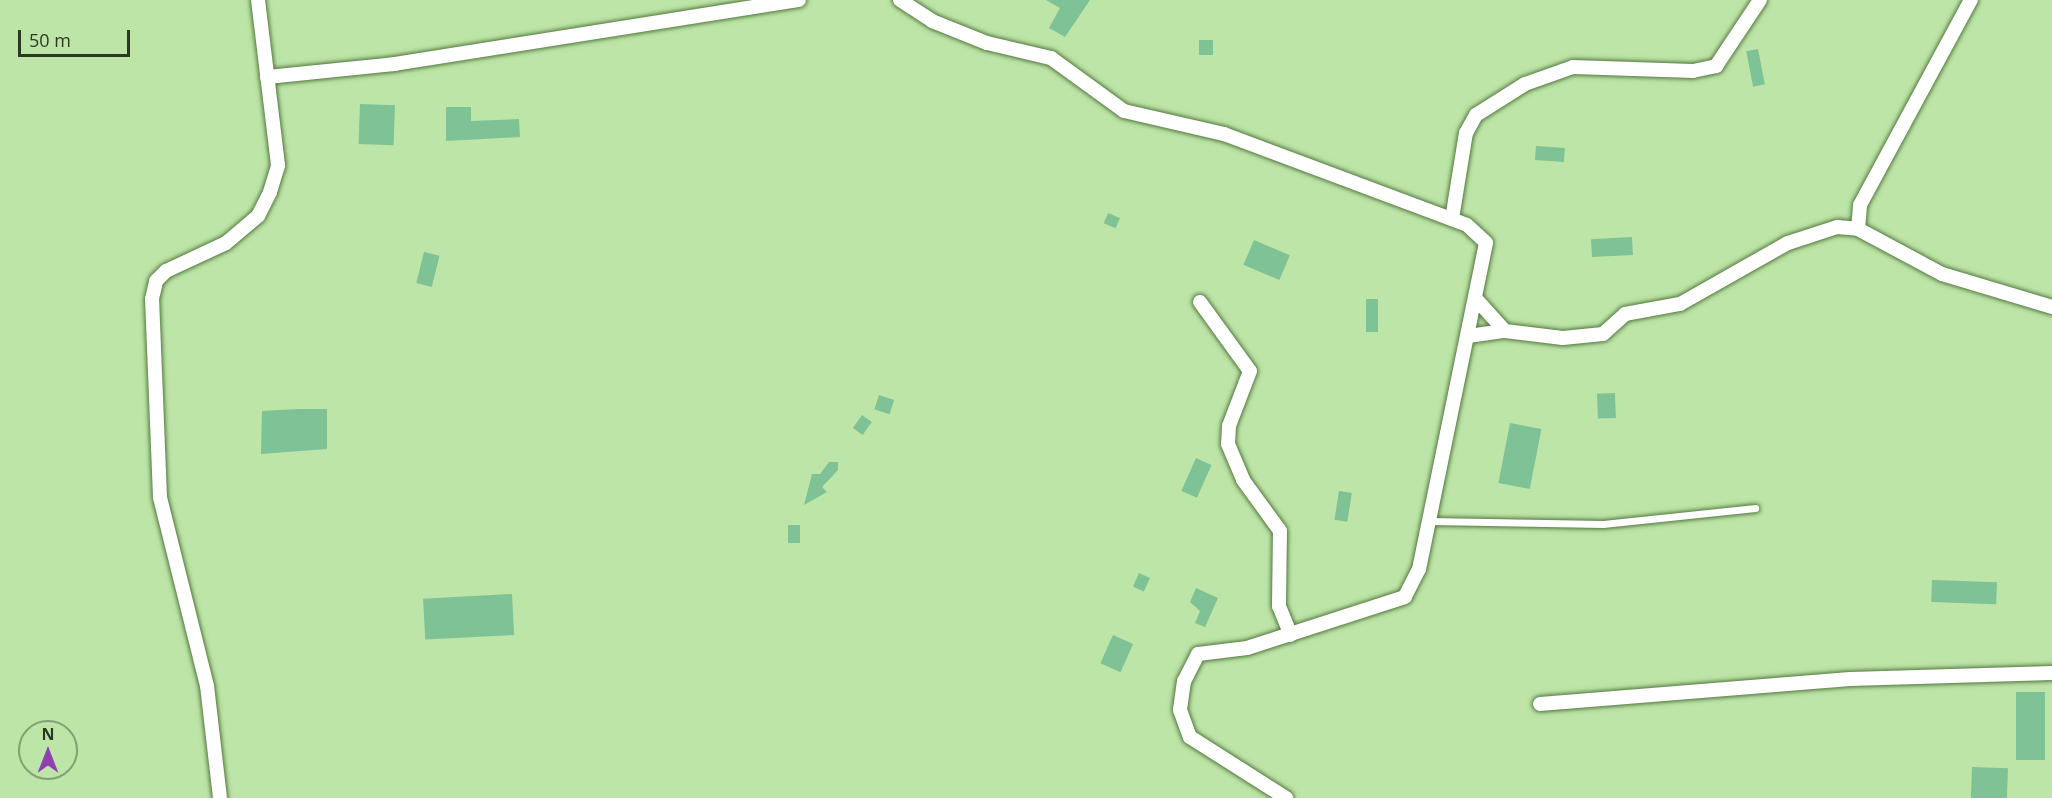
<!DOCTYPE html>
<style>
body{margin:0}
#map{position:relative;width:2052px;height:798px;overflow:hidden;background:#bde5a7;font-family:"Open Sans",sans-serif}
div>[style]{position:absolute}
.building>*{inset:0;background:#7fc296;transform-origin:0 0}
.roads{filter:drop-shadow(0 0 2px #54783f) drop-shadow(0 0 2px #54783f)}
.lane>*{height:7px;margin:-3.5px;padding:0 3.5px;transform-origin:3.5px;border-radius:3.5px;background:#fff}
.street>*{height:14px;margin:-7px;padding:0 7px;transform-origin:7px;border-radius:7px;background:#fff}
span{translate:-50% -50%;white-space:nowrap;text-align:center;line-height:1.15;-webkit-text-stroke:5px #bde5a7;paint-order:stroke}
.north{position:absolute;left:18px;top:720px;width:60px;height:60px;box-sizing:border-box;background:#bde5a7;border:2px solid #83a172;border-radius:50%;rotate:0deg;font-size:16px;font-weight:700;line-height:24px;text-align:center;color:#2b3b23}
.north::after{content:'';display:block;margin:auto;width:21px;height:27px;background:#8f3faf;clip-path:polygon(50% 0,100% 100%,50% 72%,0 100%)}
.scale{position:absolute;left:18px;top:30px;width:112px;height:27px;box-sizing:border-box;border:3px solid #2b3b23;border-top:0;padding-left:8px;font-size:18px;line-height:21px;white-space:nowrap;color:#2b3b23;-webkit-text-stroke:4px #bde5a7;paint-order:stroke}
</style>
<div id="map">
<div class="building">
<div style="clip-path:polygon(1046px 0,1090px 0,1065px 37px,1049px 28px,1060px 8px)"></div>
<div style="left:1199px;top:40px;width:14px;height:15px"></div>
<div style="left:1758px;top:49px;width:36px;height:12px;rotate:79deg"></div>
<div style="left:360px;top:104px;width:35px;height:40px;rotate:2deg"></div>
<div style="clip-path:polygon(446px 107px,471px 107px,471px 121px,519px 119px,520px 137px,446px 141px)"></div>
<div style="left:1536px;top:146px;width:29px;height:14px;rotate:4deg"></div>
<div style="left:1108px;top:213px;width:13px;height:11px;rotate:23deg"></div>
<div style="left:1632px;top:237px;width:18px;height:41px;rotate:87deg"></div>
<div style="left:1254px;top:240px;width:39px;height:27px;rotate:23deg"></div>
<div style="left:424px;top:252px;width:16px;height:32px;rotate:14deg"></div>
<div style="left:1366px;top:299px;width:12px;height:33px"></div>
<div style="left:1615px;top:393px;width:25px;height:18px;rotate:88deg"></div>
<div style="left:879px;top:395px;width:16px;height:15px;rotate:18deg"></div>
<div style="clip-path:polygon(297px 409px,327px 409px,327px 449px,261px 454px,262px 411px)"></div>
<div style="left:862px;top:415px;width:12px;height:16px;rotate:35deg"></div>
<div style="left:1510px;top:423px;width:32px;height:61px;rotate:11deg"></div>
<div style="left:1196px;top:458px;width:17px;height:36px;rotate:24deg"></div>
<div style="clip-path:polygon(829px 462px,838px 462px,838px 470px,822px 487px,827px 492px,804px 505px,812px 474px,820px 474px)"></div>
<div style="left:1339px;top:491px;width:13px;height:29px;rotate:9deg"></div>
<div style="left:788px;top:525px;width:12px;height:18px"></div>
<div style="left:1139px;top:573px;width:12px;height:15px;rotate:24deg"></div>
<div style="left:1932px;top:580px;width:65px;height:22px;rotate:2deg"></div>
<div style="clip-path:polygon(1196px 588px,1218px 598px,1205px 627px,1195px 623px,1200px 611px,1190px 602px)"></div>
<div style="left:512px;top:594px;width:41px;height:89px;rotate:87deg"></div>
<div style="left:1113px;top:635px;width:22px;height:31px;rotate:24deg"></div>
<div style="left:2016px;top:692px;width:29px;height:68px"></div>
<div style="left:1972px;top:767px;width:36px;height:31px;rotate:2deg"></div>
</div>
<div class="roads">
<div class="lane">
<div style="left:1430px;top:521px;width:173px;rotate:1deg"></div>
<div style="left:1603px;top:524px;width:153px;rotate:-6deg"></div>
</div>
<div class="street">
<div style="left:900px;top:0;width:38px;rotate:33deg"></div>
<div style="left:932px;top:21px;width:59px;rotate:21.8deg"></div>
<div style="left:987px;top:43px;width:66px;rotate:13.2deg"></div>
<div style="left:1051px;top:58px;width:90px;rotate:36deg"></div>
<div style="left:1124px;top:111px;width:103px;rotate:13deg"></div>
<div style="left:1224px;top:134px;width:259px;rotate:20.5deg"></div>
<div style="left:1467px;top:225px;width:26px;rotate:43deg"></div>
<div style="left:1486px;top:243px;width:333px;rotate:101.6deg"></div>
<div style="left:1419px;top:569px;width:31px;rotate:117deg"></div>
<div style="left:1405px;top:597px;width:166px;rotate:162.1deg"></div>
<div style="left:1247px;top:648px;width:49px;rotate:173deg"></div>
<div style="left:1198px;top:654px;width:30px;rotate:117deg"></div>
<div style="left:1184px;top:681px;width:29px;rotate:98deg"></div>
<div style="left:1180px;top:710px;width:29px;rotate:70deg"></div>
<div style="left:1190px;top:737px;width:114px;rotate:32.4deg"></div>
<div style="left:267px;top:77px;width:128px;rotate:-5.8deg"></div>
<div style="left:394px;top:64px;width:410px;rotate:-9deg"></div>
<div style="left:1452px;top:219px;width:87px;rotate:-80.8deg"></div>
<div style="left:1466px;top:133px;width:21px;rotate:-61deg"></div>
<div style="left:1476px;top:115px;width:58px;rotate:-32.3deg"></div>
<div style="left:1525px;top:84px;width:51px;rotate:-19.5deg"></div>
<div style="left:1573px;top:67px;width:120px;rotate:1.9deg"></div>
<div style="left:1693px;top:71px;width:24px;rotate:-12deg"></div>
<div style="left:1716px;top:66px;width:79px;rotate:-56.3deg"></div>
<div style="left:1858px;top:229px;width:24px;rotate:-85deg"></div>
<div style="left:1860px;top:205px;width:233px;rotate:-61.6deg"></div>
<div style="left:1476px;top:299px;width:43px;rotate:47.8deg"></div>
<div style="left:1200px;top:302px;width:85px;rotate:54.1deg"></div>
<div style="left:1250px;top:371px;width:59px;rotate:110.9deg"></div>
<div style="left:1229px;top:426px;width:18px;rotate:93deg"></div>
<div style="left:1228px;top:444px;width:39px;rotate:67deg"></div>
<div style="left:1243px;top:480px;width:63px;rotate:54deg"></div>
<div style="left:1280px;top:531px;width:75px;rotate:90.8deg"></div>
<div style="left:1279px;top:606px;width:31px;rotate:68deg"></div>
<div style="left:1468px;top:336px;width:37px;rotate:-8deg"></div>
<div style="left:1505px;top:331px;width:58px;rotate:6.9deg"></div>
<div style="left:1563px;top:338px;width:40px;rotate:-5.7deg"></div>
<div style="left:1603px;top:334px;width:30px;rotate:-42deg"></div>
<div style="left:1625px;top:314px;width:56px;rotate:-10.3deg"></div>
<div style="left:1680px;top:304px;width:124px;rotate:-29.5deg"></div>
<div style="left:1788px;top:243px;width:52px;rotate:-18.1deg"></div>
<div style="left:1837px;top:227px;width:21px;rotate:5deg"></div>
<div style="left:1858px;top:229px;width:95px;rotate:28.2deg"></div>
<div style="left:1942px;top:274px;width:115px;rotate:16.7deg"></div>
<div style="left:1540px;top:704px;width:311px;rotate:-4.6deg"></div>
<div style="left:1850px;top:679px;width:202px;rotate:-1.7deg"></div>
<div style="left:220px;top:798px;width:113px;rotate:-96.6deg"></div>
<div style="left:207px;top:686px;width:195px;rotate:-104deg"></div>
<div style="left:160px;top:497px;width:198px;rotate:-92.3deg"></div>
<div style="left:152px;top:299px;width:18px;rotate:-77deg"></div>
<div style="left:156px;top:281px;width:14px;rotate:-45deg"></div>
<div style="left:166px;top:271px;width:66px;rotate:-25deg"></div>
<div style="left:226px;top:243px;width:42px;rotate:-40.2deg"></div>
<div style="left:258px;top:216px;width:27px;rotate:-63deg"></div>
<div style="left:270px;top:192px;width:28px;rotate:-73deg"></div>
<div style="left:278px;top:165px;width:166px;rotate:-96.9deg"></div>
</div>
</div>
<div class="north">N</div>
<div class="scale">50 m</div>
</div>
